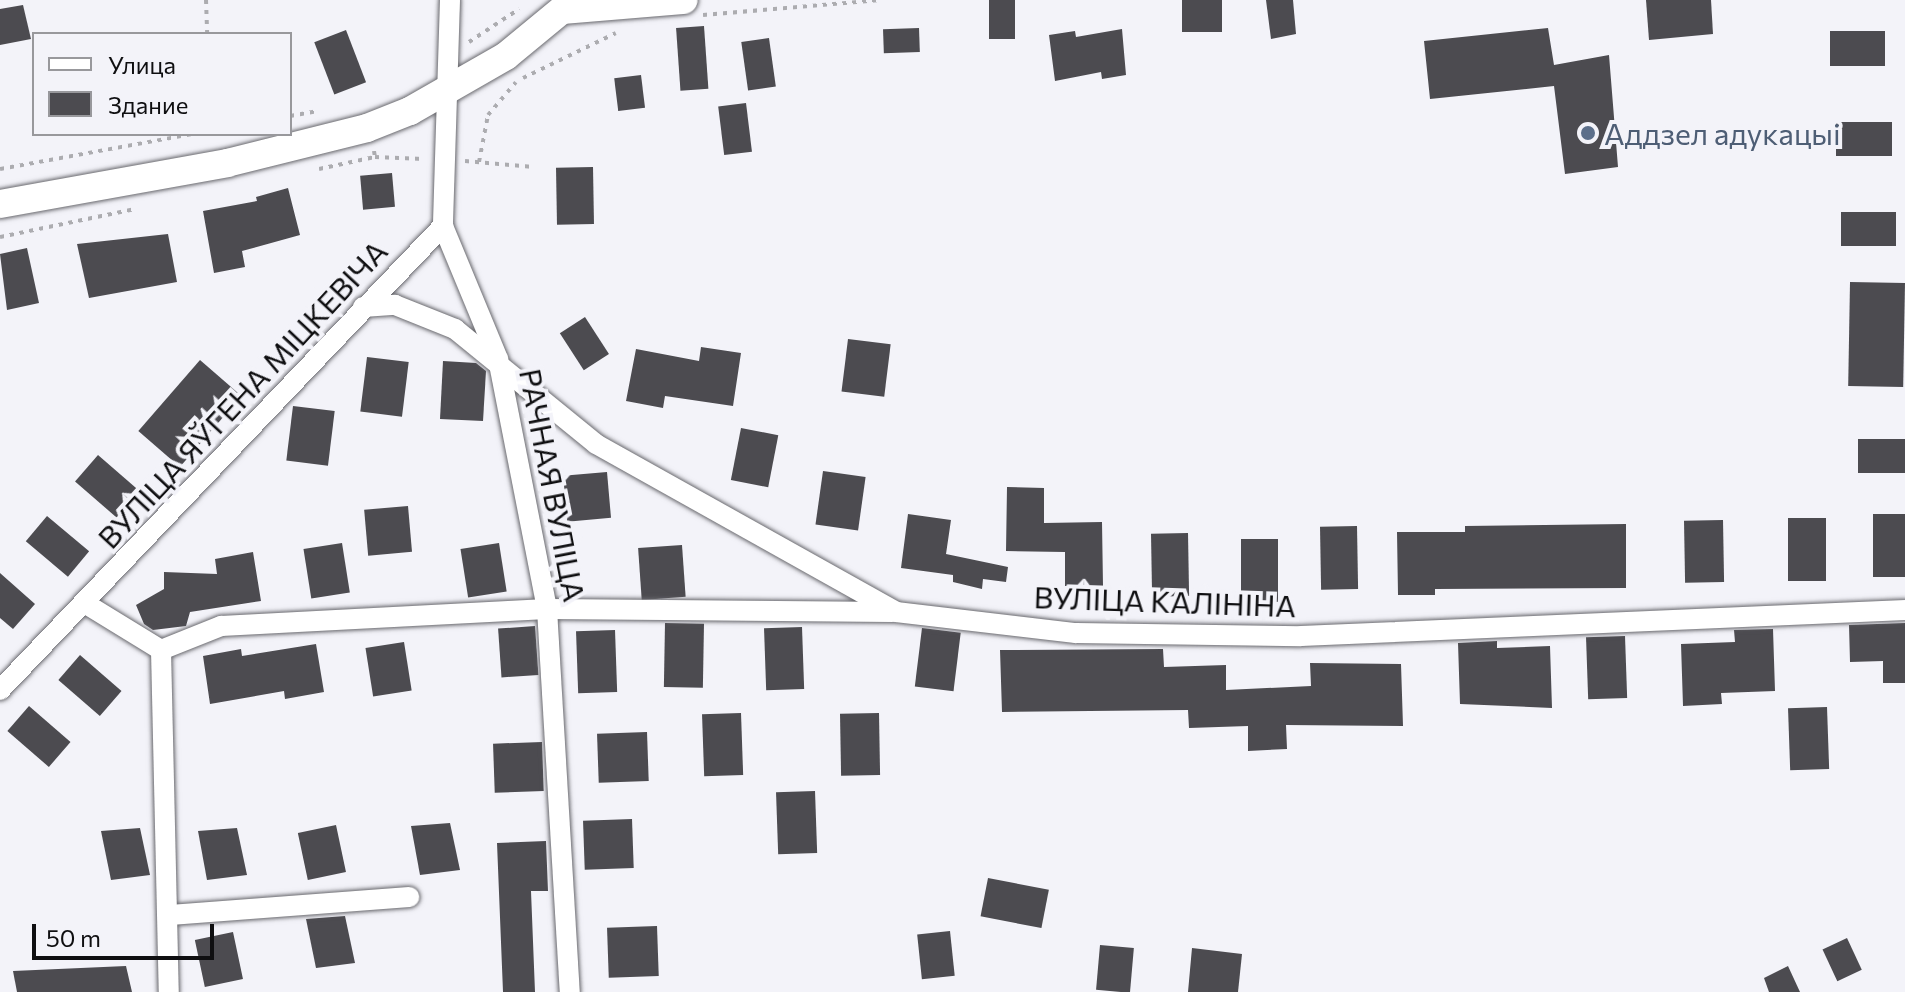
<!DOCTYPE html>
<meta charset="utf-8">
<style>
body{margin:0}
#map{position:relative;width:1905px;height:992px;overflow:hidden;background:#f3f3f9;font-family:Commissioner,sans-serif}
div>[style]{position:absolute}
.building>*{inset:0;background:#4c4b50;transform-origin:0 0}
.path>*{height:4px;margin-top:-2px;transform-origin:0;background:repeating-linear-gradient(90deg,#acacb0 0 4px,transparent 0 10px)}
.roads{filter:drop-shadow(0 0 2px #69696e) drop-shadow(0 0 2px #69696e)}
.street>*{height:20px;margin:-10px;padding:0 10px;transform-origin:10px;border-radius:10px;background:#fff}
.secondary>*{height:28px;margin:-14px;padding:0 14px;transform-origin:14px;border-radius:14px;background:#fff}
.dots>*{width:22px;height:22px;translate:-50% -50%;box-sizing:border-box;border:4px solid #f3f3f9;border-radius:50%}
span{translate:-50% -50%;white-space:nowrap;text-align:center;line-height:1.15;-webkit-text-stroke:8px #f3f3f9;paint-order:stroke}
.service-label{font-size:30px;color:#4e5e75}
.left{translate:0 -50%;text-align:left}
.street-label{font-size:30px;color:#0f0f11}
.legend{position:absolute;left:32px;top:32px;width:260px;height:104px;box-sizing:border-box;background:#f3f3f9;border:2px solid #98989c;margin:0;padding:10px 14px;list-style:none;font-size:24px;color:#0f0f11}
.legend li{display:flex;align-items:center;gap:16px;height:40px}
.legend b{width:40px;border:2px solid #98989c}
.scale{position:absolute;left:32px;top:924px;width:182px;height:36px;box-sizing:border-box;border:4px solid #0f0f11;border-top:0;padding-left:10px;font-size:24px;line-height:28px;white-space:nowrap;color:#0f0f11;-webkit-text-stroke:6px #f3f3f9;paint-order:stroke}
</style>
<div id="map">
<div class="building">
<div style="left:989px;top:0;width:26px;height:39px"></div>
<div style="left:1182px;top:0;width:40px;height:32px"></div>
<div style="clip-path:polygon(1266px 0,1293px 0,1296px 34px,1271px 39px)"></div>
<div style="clip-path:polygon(1646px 0,1711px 0,1713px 34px,1649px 40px)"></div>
<div style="clip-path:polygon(23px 5px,31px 39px,0 45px,0 9px)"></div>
<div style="left:704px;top:26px;width:63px;height:28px;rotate:86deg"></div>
<div style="left:919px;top:28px;width:24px;height:36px;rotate:88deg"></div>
<div style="clip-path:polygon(1548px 28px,1554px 65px,1609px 55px,1618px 167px,1565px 174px,1554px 86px,1430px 99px,1424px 41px)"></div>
<div style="clip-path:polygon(1122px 29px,1126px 75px,1102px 79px,1101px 72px,1055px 81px,1049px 35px,1075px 31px,1076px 37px)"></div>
<div style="left:346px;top:30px;width:56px;height:34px;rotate:69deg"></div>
<div style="left:1885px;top:31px;width:35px;height:55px;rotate:90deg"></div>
<div style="left:769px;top:38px;width:49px;height:28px;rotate:82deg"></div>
<div style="left:641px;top:75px;width:33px;height:27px;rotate:83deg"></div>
<div style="left:746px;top:103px;width:49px;height:28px;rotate:83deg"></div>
<div style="left:1892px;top:122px;width:34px;height:56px;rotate:90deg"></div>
<div style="left:593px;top:167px;width:57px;height:37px;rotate:89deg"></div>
<div style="left:392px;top:173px;width:34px;height:32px;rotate:85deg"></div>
<div style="clip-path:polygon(288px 188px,300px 235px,242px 251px,245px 267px,214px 273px,203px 211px,257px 201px,256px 197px)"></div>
<div style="left:1896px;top:212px;width:34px;height:55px;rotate:90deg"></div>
<div style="clip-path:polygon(168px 234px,177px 282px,89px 298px,77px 244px)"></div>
<div style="clip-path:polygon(27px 248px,39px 303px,7px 310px,0 254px)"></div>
<div style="left:1905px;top:283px;width:104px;height:55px;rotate:91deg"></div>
<div style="left:585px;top:317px;width:44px;height:30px;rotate:57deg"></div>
<div style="left:848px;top:339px;width:43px;height:53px;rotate:7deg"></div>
<div style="clip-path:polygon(701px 347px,741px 353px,733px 406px,665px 396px,663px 408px,626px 401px,636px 349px,699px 361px)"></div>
<div style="left:367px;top:357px;width:42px;height:55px;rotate:7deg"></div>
<div style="left:200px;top:360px;width:55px;height:94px;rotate:41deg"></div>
<div style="clip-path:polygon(443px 361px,476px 363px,486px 371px,483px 421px,440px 419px)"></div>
<div style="left:293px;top:406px;width:42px;height:55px;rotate:7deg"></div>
<div style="left:741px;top:428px;width:38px;height:53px;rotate:11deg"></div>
<div style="left:1905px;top:439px;width:34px;height:47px;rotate:90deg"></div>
<div style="left:98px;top:455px;width:55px;height:35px;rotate:41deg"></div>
<div style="left:823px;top:471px;width:43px;height:54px;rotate:8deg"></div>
<div style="left:607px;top:472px;width:46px;height:44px;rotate:85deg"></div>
<div style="clip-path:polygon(1007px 487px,1044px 488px,1044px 523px,1102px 522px,1103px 586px,1065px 586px,1065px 552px,1006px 551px)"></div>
<div style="left:408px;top:506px;width:46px;height:44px;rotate:85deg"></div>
<div style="clip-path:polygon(908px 514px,951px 520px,946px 554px,1008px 567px,1006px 582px,983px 579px,982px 589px,953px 582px,953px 575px,901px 568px)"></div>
<div style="left:1873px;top:514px;width:32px;height:63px"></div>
<div style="left:47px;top:516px;width:55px;height:33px;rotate:40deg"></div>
<div style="left:1788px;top:518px;width:38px;height:63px"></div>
<div style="left:1723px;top:520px;width:62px;height:39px;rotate:89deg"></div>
<div style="clip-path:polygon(1626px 524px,1626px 588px,1435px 589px,1435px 595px,1398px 595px,1397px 532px,1465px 532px,1465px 526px)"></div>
<div style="left:1357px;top:526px;width:63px;height:37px;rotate:89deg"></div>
<div style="left:1188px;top:533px;width:63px;height:37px;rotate:89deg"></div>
<div style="left:1241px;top:539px;width:37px;height:63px"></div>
<div style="left:342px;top:543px;width:50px;height:39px;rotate:81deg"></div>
<div style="left:499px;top:543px;width:49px;height:39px;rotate:81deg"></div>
<div style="left:682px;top:545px;width:52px;height:44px;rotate:86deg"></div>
<div style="clip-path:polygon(253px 552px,261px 601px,190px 612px,186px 626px,153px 630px,144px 624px,136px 605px,164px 589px,164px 572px,217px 574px,215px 559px)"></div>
<div style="clip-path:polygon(0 573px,35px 604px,13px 629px,0 618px)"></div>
<div style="left:665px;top:623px;width:39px;height:64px;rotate:1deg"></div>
<div style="clip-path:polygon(1905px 623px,1905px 683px,1883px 683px,1883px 661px,1850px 662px,1849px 625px)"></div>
<div style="left:535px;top:626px;width:49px;height:37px;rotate:86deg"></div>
<div style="left:802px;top:627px;width:62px;height:38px;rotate:88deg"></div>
<div style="left:922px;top:628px;width:39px;height:59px;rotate:7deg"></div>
<div style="clip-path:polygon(1773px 629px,1775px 691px,1721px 693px,1722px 704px,1683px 706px,1681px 644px,1735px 642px,1734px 630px)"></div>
<div style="left:615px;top:630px;width:62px;height:39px;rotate:88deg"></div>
<div style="left:1625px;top:636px;width:62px;height:39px;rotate:88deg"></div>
<div style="clip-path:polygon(1497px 641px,1497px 648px,1550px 646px,1552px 708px,1460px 704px,1458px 643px)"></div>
<div style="left:404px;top:642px;width:49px;height:39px;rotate:81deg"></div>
<div style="clip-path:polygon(316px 644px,324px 692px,285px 699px,284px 691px,210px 704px,203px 656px,241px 649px,242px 656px)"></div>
<div style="clip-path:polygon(1163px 649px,1164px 667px,1226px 665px,1226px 690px,1311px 686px,1310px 663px,1401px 664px,1403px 726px,1286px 725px,1287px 749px,1248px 751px,1248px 726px,1189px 728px,1188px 710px,1002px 712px,1000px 650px)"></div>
<div style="left:80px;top:655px;width:55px;height:33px;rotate:41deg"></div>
<div style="left:29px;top:706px;width:55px;height:33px;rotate:41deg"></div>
<div style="left:1827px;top:707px;width:62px;height:39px;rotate:88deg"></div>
<div style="left:741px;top:713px;width:62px;height:39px;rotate:88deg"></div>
<div style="left:879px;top:713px;width:62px;height:39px;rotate:89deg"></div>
<div style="left:647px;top:732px;width:49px;height:50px;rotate:88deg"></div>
<div style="left:542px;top:742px;width:49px;height:49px;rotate:88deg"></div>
<div style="left:815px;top:791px;width:62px;height:39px;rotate:88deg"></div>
<div style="left:632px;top:819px;width:49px;height:49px;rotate:88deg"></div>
<div style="clip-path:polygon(450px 823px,460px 870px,420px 875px,411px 826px)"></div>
<div style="left:336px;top:825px;width:48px;height:39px;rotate:78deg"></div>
<div style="clip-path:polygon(140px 828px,150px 875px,111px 880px,101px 831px)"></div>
<div style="clip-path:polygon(237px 828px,247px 875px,207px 880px,198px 831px)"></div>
<div style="clip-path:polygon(546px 841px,548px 891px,531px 891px,535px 992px,503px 992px,497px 843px)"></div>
<div style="left:988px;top:878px;width:62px;height:39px;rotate:11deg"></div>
<div style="clip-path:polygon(345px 916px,355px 963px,316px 968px,306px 919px)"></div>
<div style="left:657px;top:926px;width:50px;height:50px;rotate:88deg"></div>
<div style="left:950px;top:931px;width:45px;height:33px;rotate:84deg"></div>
<div style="left:233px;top:932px;width:48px;height:39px;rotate:78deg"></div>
<div style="left:1847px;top:938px;width:35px;height:27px;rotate:65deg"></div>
<div style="left:1100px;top:945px;width:34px;height:45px;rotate:5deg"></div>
<div style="clip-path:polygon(1192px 948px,1242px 954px,1238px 992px,1188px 992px)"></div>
<div style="clip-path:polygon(126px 966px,132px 992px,17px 992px,13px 971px)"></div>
<div style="clip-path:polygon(1788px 966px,1800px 992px,1769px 992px,1764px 978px)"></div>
</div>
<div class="path">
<div style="left:206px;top:0;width:34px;rotate:88deg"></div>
<div style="left:703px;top:15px;width:178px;rotate:-4.8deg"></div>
<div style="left:469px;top:42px;width:60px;rotate:-33.4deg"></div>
<div style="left:523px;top:78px;width:103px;rotate:-25.8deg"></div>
<div style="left:290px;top:116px;width:27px;rotate:-10deg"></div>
<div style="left:374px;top:151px;width:6px;rotate:81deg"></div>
<div style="left:375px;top:157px;width:49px;rotate:2.3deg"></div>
<div style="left:465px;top:161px;width:69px;rotate:5deg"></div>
<div style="left:479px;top:162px;width:48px;rotate:-79.2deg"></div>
<div style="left:488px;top:115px;width:43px;rotate:-49.7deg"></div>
<div style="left:0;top:169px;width:195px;rotate:-10.3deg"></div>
<div style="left:319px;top:169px;width:57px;rotate:-12.1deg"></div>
<div style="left:0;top:237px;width:138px;rotate:-11.7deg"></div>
</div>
<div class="roads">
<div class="street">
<div style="left:450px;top:0;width:226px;rotate:91.8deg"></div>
<div style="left:443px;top:226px;width:144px;rotate:67.5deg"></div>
<div style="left:498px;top:359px;width:255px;rotate:78.9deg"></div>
<div style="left:547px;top:609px;width:384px;rotate:86.6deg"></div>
<div style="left:363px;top:307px;width:32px;rotate:-4deg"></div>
<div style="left:395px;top:305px;width:65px;rotate:21.8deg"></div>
<div style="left:455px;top:329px;width:182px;rotate:39.2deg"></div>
<div style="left:596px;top:444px;width:344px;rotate:29.2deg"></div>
<div style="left:896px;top:612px;width:181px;rotate:6.7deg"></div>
<div style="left:1076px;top:633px;width:225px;rotate:0.8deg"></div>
<div style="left:1301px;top:636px;width:605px;rotate:-2.46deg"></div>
<div style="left:86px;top:604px;width:88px;rotate:31.5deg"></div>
<div style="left:161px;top:650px;width:65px;rotate:-21.8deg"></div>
<div style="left:221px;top:626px;width:326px;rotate:-3deg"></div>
<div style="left:547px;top:609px;width:345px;rotate:0.5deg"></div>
<div style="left:161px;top:650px;width:342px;rotate:88.7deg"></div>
<div style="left:0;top:690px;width:642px;rotate:-46.33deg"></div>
<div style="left:170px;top:915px;width:240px;rotate:-4.3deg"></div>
</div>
<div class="secondary">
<div style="left:564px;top:10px;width:120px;rotate:-4.8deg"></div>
<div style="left:0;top:204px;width:231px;rotate:-10.2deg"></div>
<div style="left:227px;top:163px;width:144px;rotate:-14deg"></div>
<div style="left:367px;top:128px;width:46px;rotate:-21.6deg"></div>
<div style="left:410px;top:111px;width:111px;rotate:-29.8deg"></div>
<div style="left:506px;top:56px;width:88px;rotate:-39.5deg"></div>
</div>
</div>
<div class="dots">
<div style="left:1588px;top:133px;background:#5c6f8a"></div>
</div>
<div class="service-label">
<span class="left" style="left:1604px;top:133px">Аддзел адукацыі</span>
</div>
<div class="street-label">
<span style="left:242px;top:394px;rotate:-47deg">ВУЛІЦА ЯЎГЕНА МІЦКЕВІЧА</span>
<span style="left:553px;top:485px;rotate:79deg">РАЧНАЯ ВУЛІЦА</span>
<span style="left:1165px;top:601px;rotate:2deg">ВУЛІЦА КАЛІНІНА</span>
</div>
<ul class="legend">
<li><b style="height:10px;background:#fff"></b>Улица</li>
<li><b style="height:22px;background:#4c4b50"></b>Здание</li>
</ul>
<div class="scale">50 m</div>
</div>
